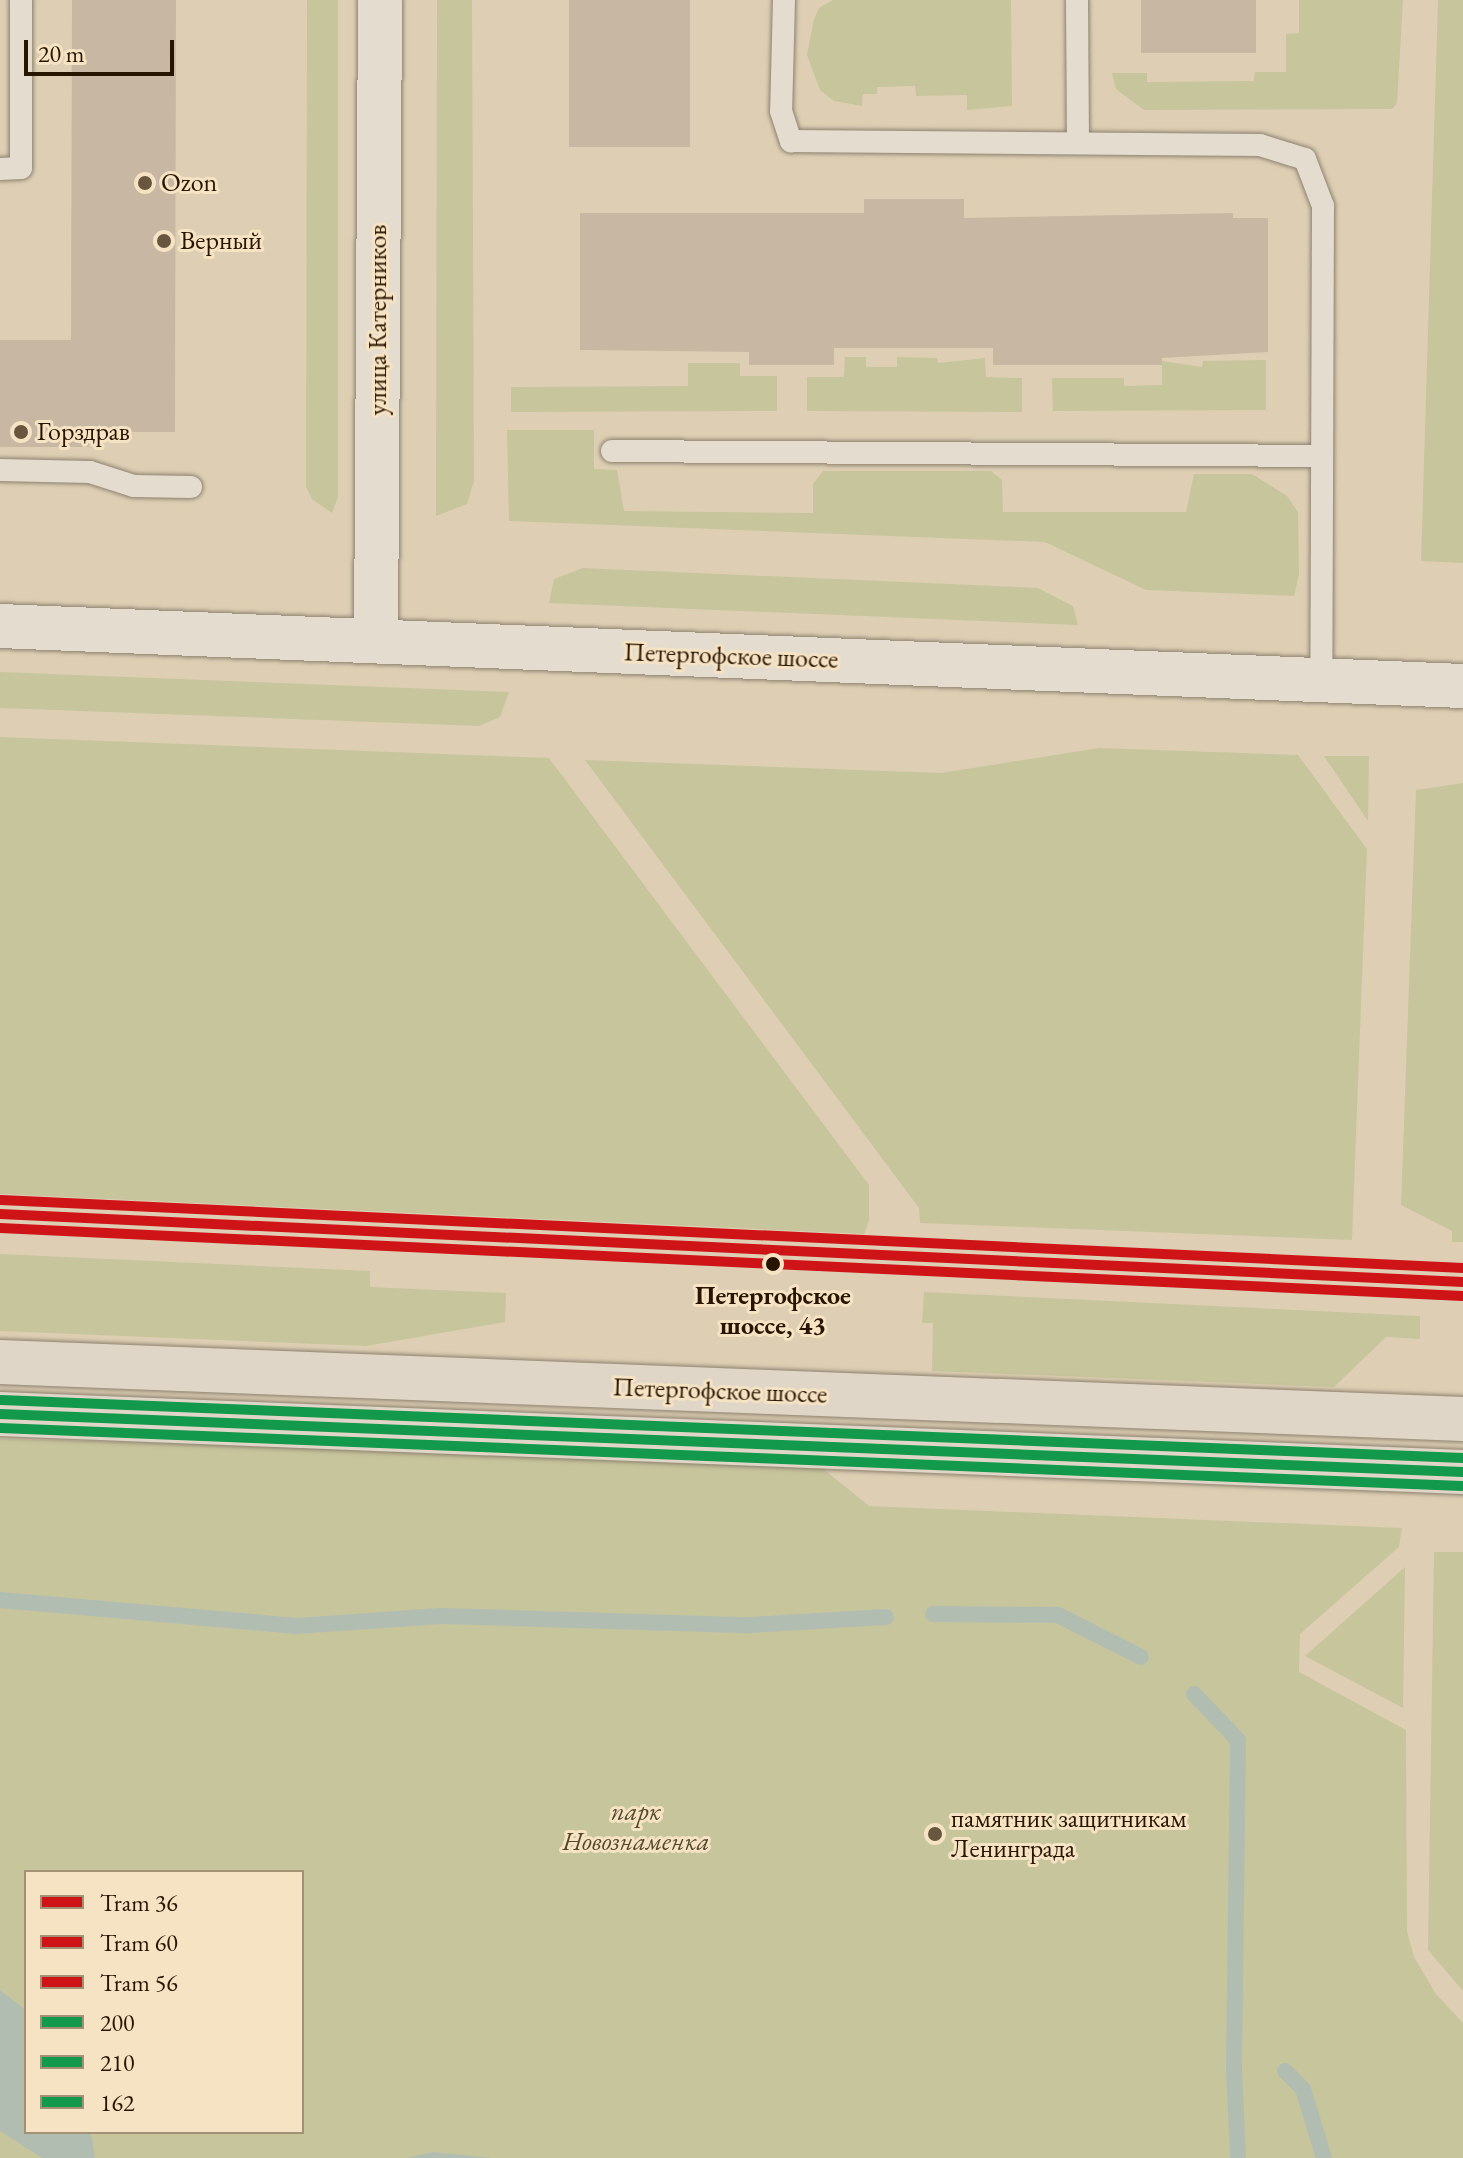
<!DOCTYPE html>
<meta charset="utf-8">
<style>
body{margin:0}
#map{position:relative;width:1463px;height:2158px;overflow:hidden;background:#decfb4;font-family:"EB Garamond",serif}
div>[style]{position:absolute}
.green>*{inset:0;background:#c7c59c}
.water>*{inset:0;background:#b2bdb2}
.stream>*{height:16px;margin:-8px;padding:0 8px;transform-origin:8px;border-radius:8px;background:#b2bdb2}
.building>*{inset:0;background:#c8b7a2;transform-origin:0 0}
.roads{filter:drop-shadow(0 0 2px #8d8270) drop-shadow(0 0 2px #8d8270)}
.service>*{height:22px;margin:-11px;padding:0 11px;transform-origin:11px;border-radius:11px;background:#e4dcce}
.minor>*{height:44px;margin:-22px;padding:0 22px;transform-origin:22px;border-radius:22px;background:#e4dcce}
.tertiary>*{height:44px;margin:-22px;padding:0 22px;transform-origin:22px;border-radius:22px;background:#e4dcce}
.primary>*{height:44px;margin:-22px;padding:0 22px;transform-origin:22px;border-radius:22px;background:#dfd6c7}
.bus-1>*{height:10px;margin:-5px;padding:0 5px;transform-origin:5px;border-radius:5px;background:#12994c}
.bus-2>*{height:10px;margin:-5px;padding:0 5px;transform-origin:5px;border-radius:5px;background:#12994c}
.bus-3>*{height:10px;margin:-5px;padding:0 5px;transform-origin:5px;border-radius:5px;background:#12994c}
.tram-1>*{height:10px;margin:-5px;padding:0 5px;transform-origin:5px;border-radius:5px;background:#ce1417}
.tram-2>*{height:10px;margin:-5px;padding:0 5px;transform-origin:5px;border-radius:5px;background:#ce1417}
.tram-3>*{height:10px;margin:-5px;padding:0 5px;transform-origin:5px;border-radius:5px;background:#ce1417}
.dots>*{width:22px;height:22px;translate:-50% -50%;box-sizing:border-box;border:4px solid #f5e3c3;border-radius:50%}
span{translate:-50% -50%;white-space:nowrap;text-align:center;line-height:1.15;-webkit-text-stroke:6px #f5e3c3;paint-order:stroke}
.poi-label{font-size:26px;color:#281500}
.left{translate:0 -50%;text-align:left}
.street-label{font-size:26px;color:#281500}
.stop-label{font-size:26px;color:#281500;font-weight:700}
.park-label{font-size:26px;color:#524729;font-style:italic}
.legend{position:absolute;left:24px;top:1870px;width:280px;height:264px;box-sizing:border-box;background:#f5e3c3;border:2px solid #a39175;margin:0;padding:10px 14px;list-style:none;font-size:24px;color:#281500}
.legend li{display:flex;align-items:center;gap:16px;height:40px}
.legend b{width:40px;border:2px solid #a39175}
.scale{position:absolute;left:24px;top:40px;width:150px;height:36px;box-sizing:border-box;border:4px solid #281500;border-top:0;padding-left:10px;font-size:24px;line-height:28px;white-space:nowrap;color:#281500;-webkit-text-stroke:6px #f5e3c3;paint-order:stroke}
</style>
<div id="map">
<div class="green">
<div style="clip-path:polygon(307px 0,338px 0,338px 497px,332px 513px,312px 499px,306px 487px)"></div>
<div style="clip-path:polygon(437px 0,472px 0,474px 481px,467px 504px,436px 516px)"></div>
<div style="clip-path:polygon(833px 0,1011px 0,1012px 106px,967px 110px,967px 95px,916px 96px,915px 86px,877px 87px,877px 94px,863px 94px,862px 106px,834px 101px,820px 90px,807px 55px,814px 19px,819px 8px)"></div>
<div style="clip-path:polygon(1299px 0,1403px 0,1397px 103px,1392px 109px,1144px 110px,1116px 89px,1112px 73px,1147px 73px,1147px 82px,1254px 81px,1255px 72px,1286px 72px,1286px 34px,1299px 33px)"></div>
<div style="clip-path:polygon(1438px 0,1463px 0,1463px 563px,1421px 561px)"></div>
<div style="clip-path:polygon(845px 357px,866px 357px,866px 367px,897px 367px,897px 357px,937px 358px,938px 363px,985px 358px,986px 377px,1022px 378px,1022px 412px,807px 411px,807px 377px,844px 377px)"></div>
<div style="clip-path:polygon(1266px 360px,1266px 410px,1053px 411px,1052px 378px,1124px 378px,1124px 386px,1162px 385px,1162px 361px,1202px 367px,1203px 361px)"></div>
<div style="clip-path:polygon(688px 363px,740px 363px,740px 376px,777px 376px,777px 411px,511px 412px,511px 387px,688px 386px)"></div>
<div style="clip-path:polygon(507px 430px,594px 430px,594px 469px,617px 470px,624px 511px,813px 513px,813px 484px,823px 471px,991px 471px,1002px 480px,1003px 512px,1186px 512px,1194px 474px,1252px 474px,1287px 496px,1298px 512px,1299px 574px,1294px 596px,1146px 590px,1045px 542px,509px 521px)"></div>
<div style="clip-path:polygon(583px 568px,1038px 588px,1073px 606px,1078px 625px,549px 603px,554px 579px)"></div>
<div style="clip-path:polygon(0 672px,509px 692px,500px 717px,479px 726px,0 708px)"></div>
<div style="clip-path:polygon(0 737px,549px 758px,869px 1185px,869px 1221px,864px 1234px,0 1194px)"></div>
<div style="clip-path:polygon(1099px 748px,1298px 755px,1367px 849px,1352px 1240px,920px 1223px,919px 1208px,585px 760px,941px 773px)"></div>
<div style="clip-path:polygon(1324px 756px,1369px 756px,1368px 821px)"></div>
<div style="clip-path:polygon(1463px 783px,1463px 1242px,1452px 1242px,1452px 1231px,1401px 1205px,1416px 790px)"></div>
<div style="clip-path:polygon(0 1254px,370px 1271px,370px 1287px,506px 1293px,505px 1322px,366px 1346px,0 1331px)"></div>
<div style="clip-path:polygon(924px 1292px,1420px 1316px,1420px 1339px,1386px 1337px,1334px 1387px,932px 1371px,933px 1323px,922px 1323px)"></div>
<div style="clip-path:polygon(evenodd,0 1439px,811px 1459px,869px 1506px,1402px 1528px,1399px 1547px,1300px 1634px,1299px 1672px,1406px 1730px,1407px 1931px,1414px 1957px,1436px 1994px,1463px 2023px,1463px 2158px,0 2158px,0 1439px,26px 1872px,302px 1872px,302px 2132px,26px 2132px,26px 1872px)"></div>
<div style="clip-path:polygon(1434px 1552px,1463px 1552px,1463px 1991px,1428px 1950px)"></div>
<div style="clip-path:polygon(1405px 1567px,1403px 1708px,1305px 1656px)"></div>
</div>
<div class="water">
<div style="clip-path:polygon(0 1990px,26px 2010px,26px 2132px,91px 2132px,95px 2158px,42px 2158px,0 2131px)"></div>
<div style="clip-path:polygon(433px 2152px,491px 2158px,407px 2158px)"></div>
</div>
<div class="stream">
<div style="left:0;top:1600px;width:298px;rotate:5deg"></div>
<div style="left:297px;top:1626px;width:143px;rotate:-4deg"></div>
<div style="left:440px;top:1616px;width:308px;rotate:1.7deg"></div>
<div style="left:748px;top:1625px;width:138px;rotate:-3.3deg"></div>
<div style="left:933px;top:1614px;width:125px;rotate:0.5deg"></div>
<div style="left:1058px;top:1615px;width:93px;rotate:26.8deg"></div>
<div style="left:1194px;top:1694px;width:64px;rotate:46.3deg"></div>
<div style="left:1238px;top:1740px;width:329px;rotate:90.7deg"></div>
<div style="left:1234px;top:2069px;width:89px;rotate:87.4deg"></div>
<div style="left:1285px;top:2071px;width:25px;rotate:45deg"></div>
<div style="left:1303px;top:2089px;width:72px;rotate:73.1deg"></div>
</div>
<div class="building">
<div style="clip-path:polygon(72px 0,176px 0,175px 432px,89px 432px,89px 447px,0 447px,0 340px,71px 340px)"></div>
<div style="left:569px;top:0;width:121px;height:147px"></div>
<div style="left:1141px;top:0;width:115px;height:53px"></div>
<div style="clip-path:polygon(864px 199px,964px 199px,964px 218px,1233px 213px,1233px 218px,1268px 218px,1268px 352px,1162px 358px,1162px 365px,993px 365px,993px 348px,834px 348px,834px 365px,749px 365px,749px 352px,580px 350px,580px 213px,864px 213px)"></div>
</div>
<div class="roads">
<div class="service">
<div style="left:784px;top:0;width:111px;rotate:91.5deg"></div>
<div style="left:781px;top:111px;width:32px;rotate:72deg"></div>
<div style="left:791px;top:141px;width:469px;rotate:0.5deg"></div>
<div style="left:1260px;top:145px;width:47px;rotate:17.3deg"></div>
<div style="left:1305px;top:159px;width:50px;rotate:69deg"></div>
<div style="left:1323px;top:206px;width:475px;rotate:90.2deg"></div>
<div style="left:1077px;top:0;width:143px;rotate:89.6deg"></div>
<div style="left:0;top:169px;width:21px;rotate:-3deg"></div>
<div style="left:21px;top:168px;width:168px;rotate:-90deg"></div>
<div style="left:612px;top:451px;width:709px;rotate:0.4deg"></div>
<div style="left:0;top:470px;width:90px;rotate:1.3deg"></div>
<div style="left:90px;top:472px;width:46px;rotate:17.7deg"></div>
<div style="left:134px;top:486px;width:57px;rotate:1deg"></div>
</div>
<div class="minor">
<div style="left:376px;top:640px;width:640px;rotate:-89.64deg"></div>
</div>
<div class="tertiary">
<div style="left:0;top:626px;width:1464px;rotate:2.35deg"></div>
</div>
<div class="primary">
<div style="left:0;top:1362px;width:1464px;rotate:2.23deg"></div>
<div style="left:0;top:1414px;width:1464px;rotate:2.27deg"></div>
</div>
</div>
<div class="bus-1">
<div style="left:0;top:1414px;width:1464px;rotate:2.27deg"></div>
</div>
<div class="bus-2">
<div style="left:0;top:1428px;width:1463px;rotate:2.27deg"></div>
</div>
<div class="bus-3">
<div style="left:1px;top:1400px;width:1463px;rotate:2.27deg"></div>
</div>
<div class="tram-1">
<div style="left:0;top:1214px;width:1465px;rotate:2.66deg"></div>
</div>
<div class="tram-2">
<div style="left:0;top:1228px;width:1464px;rotate:2.66deg"></div>
</div>
<div class="tram-3">
<div style="left:1px;top:1200px;width:1464px;rotate:2.66deg"></div>
</div>
<div class="dots">
<div style="left:145px;top:183px;background:#68563f"></div>
<div style="left:164px;top:241px;background:#68563f"></div>
<div style="left:21px;top:432px;background:#68563f"></div>
<div style="left:773px;top:1264px;background:#281500"></div>
<div style="left:935px;top:1834px;background:#68563f"></div>
</div>
<div class="poi-label">
<span class="left" style="left:161px;top:183px">Ozon</span>
<span class="left" style="left:180px;top:241px">Верный</span>
<span class="left" style="left:37px;top:432px">Горздрав</span>
<span class="left" style="left:951px;top:1834px">памятник защитникам<br>Ленинграда</span>
</div>
<div class="street-label">
<span style="left:378px;top:320px;rotate:-90deg">улица Катерников</span>
<span style="left:731px;top:656px;rotate:2deg">Петергофское шоссе</span>
<span style="left:720px;top:1391px;rotate:2deg">Петергофское шоссе</span>
</div>
<div class="stop-label">
<span style="left:773px;top:1311px">Петергофское<br>шоссе, 43</span>
</div>
<div class="park-label">
<span style="left:636px;top:1827px">парк<br>Новознаменка</span>
</div>
<ul class="legend">
<li><b style="height:10px;background:#ce1417"></b>Tram 36</li>
<li><b style="height:10px;background:#ce1417"></b>Tram 60</li>
<li><b style="height:10px;background:#ce1417"></b>Tram 56</li>
<li><b style="height:10px;background:#12994c"></b>200</li>
<li><b style="height:10px;background:#12994c"></b>210</li>
<li><b style="height:10px;background:#12994c"></b>162</li>
</ul>
<div class="scale">20 m</div>
</div>
